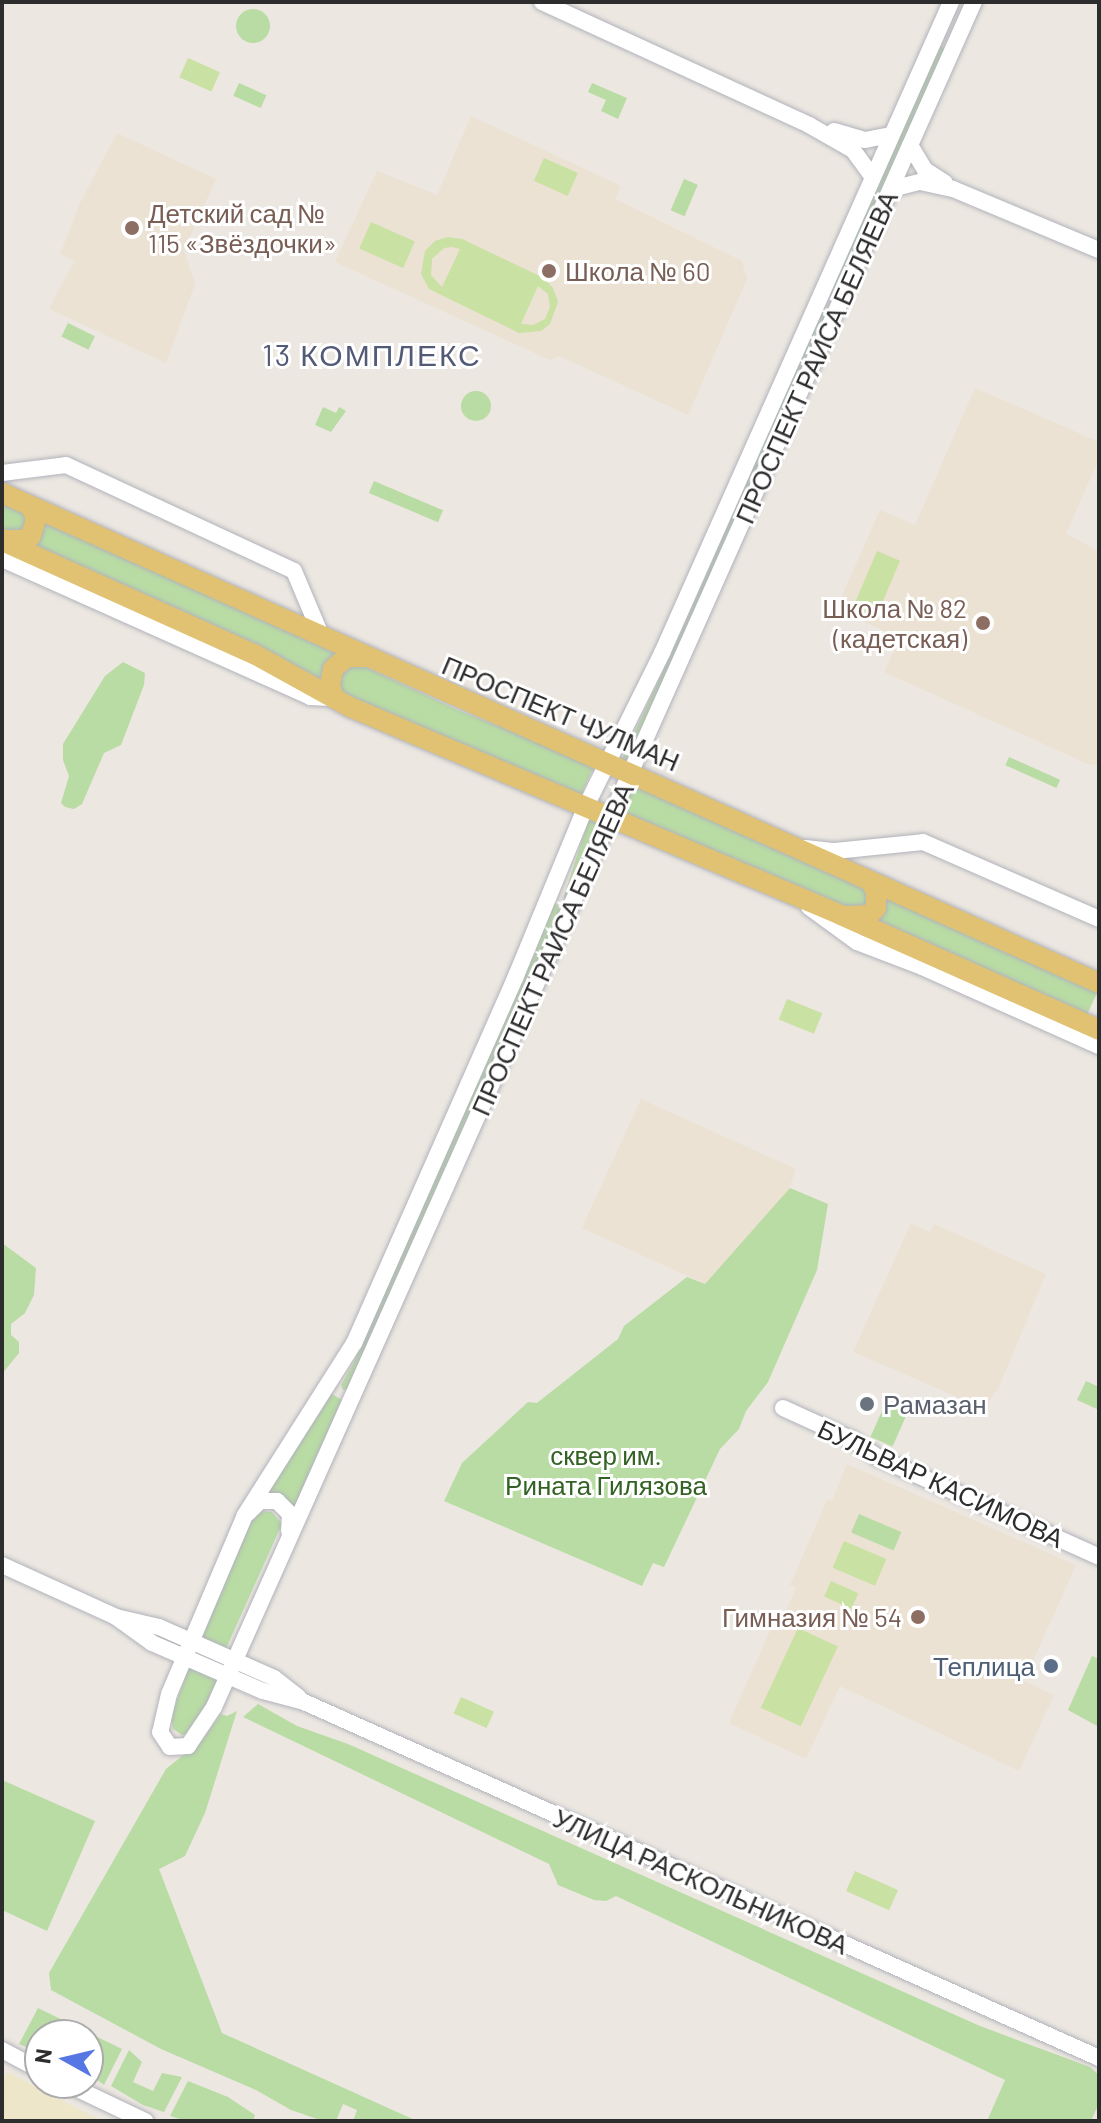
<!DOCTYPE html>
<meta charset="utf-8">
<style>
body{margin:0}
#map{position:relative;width:1101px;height:2123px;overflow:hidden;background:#ece7e1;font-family:Barlow,sans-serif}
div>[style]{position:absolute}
.education>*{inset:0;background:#ebe2d3}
.green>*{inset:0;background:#b9dca4;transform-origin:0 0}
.round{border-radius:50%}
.sand>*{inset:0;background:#ede6c8}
.pitch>*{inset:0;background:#c9e1a2;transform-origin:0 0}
.roads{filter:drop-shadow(0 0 2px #b1b3bb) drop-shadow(0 0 2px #b1b3bb)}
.minor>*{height:16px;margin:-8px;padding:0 8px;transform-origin:8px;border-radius:8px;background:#fff}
.major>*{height:20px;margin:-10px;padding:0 10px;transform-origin:10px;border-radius:10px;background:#e0c272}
.dots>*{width:22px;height:22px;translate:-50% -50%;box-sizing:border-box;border:4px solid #fff;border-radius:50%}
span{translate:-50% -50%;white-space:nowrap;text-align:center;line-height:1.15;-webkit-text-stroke:6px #fff;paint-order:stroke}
.education-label{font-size:26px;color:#785e54}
.left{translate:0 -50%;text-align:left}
.right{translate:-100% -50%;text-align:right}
.street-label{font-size:26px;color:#2d2d2d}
.worship-label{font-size:26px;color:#5b616d}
.park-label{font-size:26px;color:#336224}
.service-label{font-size:26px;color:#4e5e75}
.quarter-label{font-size:30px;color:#525a78;letter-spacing:2px}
.frame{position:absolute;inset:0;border:4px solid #2d2d2d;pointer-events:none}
.north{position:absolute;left:24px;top:2019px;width:80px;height:80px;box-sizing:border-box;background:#fff;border:2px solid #ababab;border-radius:50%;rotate:278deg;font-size:22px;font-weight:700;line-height:32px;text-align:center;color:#2d2d2d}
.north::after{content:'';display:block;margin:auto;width:28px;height:36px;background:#5676e4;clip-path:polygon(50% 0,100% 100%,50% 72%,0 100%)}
</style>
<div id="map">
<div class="education">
<div style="clip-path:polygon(471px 116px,621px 186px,615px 199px,742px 261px,747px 279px,688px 415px,559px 356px,550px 360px,335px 262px,377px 171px,437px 195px)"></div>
<div style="clip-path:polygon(117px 133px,216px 179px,184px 250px,195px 284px,166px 363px,49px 309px,74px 261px,60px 254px,81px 201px)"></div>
<div style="clip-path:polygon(975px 388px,1099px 442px,1099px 459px,1066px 534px,1099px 551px,1099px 764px,1090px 765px,884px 672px,900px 638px,836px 609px,880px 510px,915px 525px)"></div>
<div style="clip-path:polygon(641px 1099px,796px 1169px,787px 1194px,705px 1284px,582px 1228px)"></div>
<div style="clip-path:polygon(911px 1223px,930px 1232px,934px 1224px,1046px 1274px,998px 1389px,983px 1408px,853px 1352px)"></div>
<div style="clip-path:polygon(847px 1464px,1076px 1565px,1024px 1681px,1054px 1695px,1019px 1771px,840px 1686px,806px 1759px,729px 1723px,777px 1615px,783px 1617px,796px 1588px,790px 1585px,827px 1500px,832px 1501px)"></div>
</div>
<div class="green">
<div class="round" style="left:236px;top:9px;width:34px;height:34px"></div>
<div style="clip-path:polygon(940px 45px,946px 50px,832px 298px,829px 296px)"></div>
<div style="left:239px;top:83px;width:30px;height:14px;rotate:24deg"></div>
<div style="clip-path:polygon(592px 83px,627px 98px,618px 119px,601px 111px,606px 100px,588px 92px)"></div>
<div style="left:684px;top:179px;width:15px;height:34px;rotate:23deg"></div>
<div style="clip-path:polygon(823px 308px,831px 312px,630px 762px,622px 759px,686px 622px)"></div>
<div style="left:68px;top:323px;width:30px;height:15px;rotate:26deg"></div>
<div class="round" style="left:461px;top:391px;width:30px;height:30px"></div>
<div style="clip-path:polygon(323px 407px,336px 413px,339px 407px,346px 411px,331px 432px,315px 425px)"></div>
<div style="left:374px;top:481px;width:75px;height:13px;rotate:23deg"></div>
<div style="clip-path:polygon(2px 499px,28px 512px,25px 532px,2px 531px)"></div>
<div style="clip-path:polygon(42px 518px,343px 651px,324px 684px,28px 547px)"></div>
<div style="clip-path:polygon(123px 662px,145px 673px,144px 685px,121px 745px,104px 753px,82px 804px,74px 809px,65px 807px,61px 803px,69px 776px,63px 760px,63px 744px,105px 676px)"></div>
<div style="clip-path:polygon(361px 665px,460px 711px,595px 764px,581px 795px,390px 717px,342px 692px,338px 685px,341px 669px)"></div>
<div style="left:1009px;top:757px;width:56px;height:9px;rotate:24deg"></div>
<div style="clip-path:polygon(634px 783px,865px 885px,872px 902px,855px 910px,621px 813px)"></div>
<div style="left:589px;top:819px;width:9px;height:82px;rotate:18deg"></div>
<div style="left:883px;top:893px;width:236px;height:32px;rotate:24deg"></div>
<div style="clip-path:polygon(553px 903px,558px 905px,560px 911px,349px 1389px,343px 1390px,341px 1385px,354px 1362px,367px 1327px)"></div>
<div style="clip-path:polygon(790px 1188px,828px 1204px,817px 1270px,768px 1382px,746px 1411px,739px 1429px,720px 1449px,664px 1567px,653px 1563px,642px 1586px,444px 1501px,462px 1463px,528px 1402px,537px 1403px,618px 1339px,624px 1326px,687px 1277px,705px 1284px)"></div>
<div style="clip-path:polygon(2px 1243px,36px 1268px,34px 1295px,25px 1313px,11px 1324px,11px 1335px,19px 1342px,19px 1353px,2px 1374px)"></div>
<div style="clip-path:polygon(1086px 1381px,1099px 1387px,1099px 1410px,1077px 1400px)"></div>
<div style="clip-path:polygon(330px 1393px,344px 1401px,292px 1512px,260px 1495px)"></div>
<div style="left:886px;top:1402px;width:24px;height:38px;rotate:24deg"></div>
<div style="clip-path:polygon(260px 1511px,272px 1512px,282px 1524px,224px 1653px,198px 1641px,254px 1516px)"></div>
<div style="left:859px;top:1514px;width:46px;height:20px;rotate:23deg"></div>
<div style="clip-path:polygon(1092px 1656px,1099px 1659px,1099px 1727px,1068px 1710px)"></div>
<div style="clip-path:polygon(190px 1664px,222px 1678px,210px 1708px,187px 1734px,182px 1735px,173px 1729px,171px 1717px)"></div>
<div style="clip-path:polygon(258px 1704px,297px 1726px,348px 1744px,980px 2026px,1090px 2067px,1099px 2075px,1099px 2103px,1091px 2121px,987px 2121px,1005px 2080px,616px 1896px,606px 1901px,594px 1900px,558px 1885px,549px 1864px,243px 1717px)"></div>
<div style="clip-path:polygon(237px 1711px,205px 1813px,185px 1856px,159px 1869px,222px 2033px,417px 2121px,353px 2121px,357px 2110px,343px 2104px,336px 2121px,323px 2121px,291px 2110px,256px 2090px,161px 2049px,51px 1990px,49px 1973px,166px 1769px,202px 1740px,221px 1714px,227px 1716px)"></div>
<div style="clip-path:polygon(2px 1780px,95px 1821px,47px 1931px,2px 1910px)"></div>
<div style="clip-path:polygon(38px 2008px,122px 2049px,104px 2085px,88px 2073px,88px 2035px,40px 2035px,40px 2053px,19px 2044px)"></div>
<div style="clip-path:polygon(129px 2050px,142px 2062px,133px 2082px,153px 2091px,162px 2073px,182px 2077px,164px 2112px,143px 2105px,111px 2086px)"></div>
<div style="clip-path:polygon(188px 2081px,228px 2097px,255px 2115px,253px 2121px,187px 2121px,170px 2116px)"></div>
</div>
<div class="sand">
<div style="clip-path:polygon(7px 2072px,102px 2121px,2px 2121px,2px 2081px)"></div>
</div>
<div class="pitch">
<div style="left:188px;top:58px;width:35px;height:21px;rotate:24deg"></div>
<div style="left:544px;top:158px;width:37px;height:25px;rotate:24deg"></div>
<div style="left:371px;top:222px;width:48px;height:29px;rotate:24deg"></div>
<div style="clip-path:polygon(evenodd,448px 237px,462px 239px,544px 278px,553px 288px,558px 302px,550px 324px,541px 331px,519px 333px,429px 289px,421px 274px,425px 251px,435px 241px,448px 237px,452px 247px,460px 249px,442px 287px,431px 275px,432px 259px,444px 248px,452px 247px,448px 237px,538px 286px,548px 294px,550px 307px,545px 319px,533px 325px,521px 324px,538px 286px)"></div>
<div style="left:877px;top:551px;width:25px;height:61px;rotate:23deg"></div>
<div style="left:787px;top:999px;width:38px;height:22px;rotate:22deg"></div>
<div style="left:844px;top:1541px;width:46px;height:29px;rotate:23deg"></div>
<div style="left:831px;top:1581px;width:30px;height:17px;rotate:24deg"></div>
<div style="left:798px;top:1628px;width:44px;height:88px;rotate:25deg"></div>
<div style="left:461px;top:1697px;width:36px;height:18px;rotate:24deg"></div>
<div style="left:855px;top:1871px;width:47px;height:22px;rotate:24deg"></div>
</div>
<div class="roads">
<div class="minor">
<div style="left:542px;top:2px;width:294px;rotate:24.7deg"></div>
<div style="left:809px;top:125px;width:51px;rotate:29.6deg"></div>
<div style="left:853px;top:150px;width:32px;rotate:54deg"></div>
<div style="left:951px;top:2px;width:712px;rotate:113.94deg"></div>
<div style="left:662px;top:653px;width:171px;rotate:116.4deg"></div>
<div style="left:586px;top:806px;width:184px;rotate:112.4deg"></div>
<div style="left:516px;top:976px;width:401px;rotate:113.8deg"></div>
<div style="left:354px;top:1343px;width:204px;rotate:122.4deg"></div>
<div style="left:245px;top:1515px;width:194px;rotate:113deg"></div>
<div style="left:169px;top:1694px;width:39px;rotate:103deg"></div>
<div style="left:160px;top:1732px;width:18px;rotate:56deg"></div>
<div style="left:170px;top:1747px;width:18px;rotate:-3deg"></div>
<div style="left:188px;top:1746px;width:47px;rotate:-56.3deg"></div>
<div style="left:214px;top:1707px;width:1867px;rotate:-65.98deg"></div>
<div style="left:834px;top:131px;width:32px;rotate:16deg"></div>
<div style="left:865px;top:140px;width:26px;rotate:-11deg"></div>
<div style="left:910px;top:145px;width:29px;rotate:59deg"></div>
<div style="left:925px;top:170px;width:24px;rotate:33deg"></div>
<div style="left:891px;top:189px;width:30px;rotate:-14deg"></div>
<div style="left:920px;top:182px;width:34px;rotate:12deg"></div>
<div style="left:953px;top:189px;width:158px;rotate:22.7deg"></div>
<div style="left:2px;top:473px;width:64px;rotate:-7.1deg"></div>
<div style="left:66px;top:465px;width:251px;rotate:24.9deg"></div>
<div style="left:294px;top:571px;width:69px;rotate:67.1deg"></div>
<div style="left:2px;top:559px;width:338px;rotate:24.1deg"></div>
<div style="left:310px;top:697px;width:21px;rotate:3deg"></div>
<div style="left:805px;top:848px;width:30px;rotate:6deg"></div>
<div style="left:835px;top:851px;width:88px;rotate:-5.8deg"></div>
<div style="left:923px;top:842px;width:192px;rotate:23.6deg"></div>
<div style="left:809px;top:907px;width:59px;rotate:36.1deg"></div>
<div style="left:857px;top:942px;width:70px;rotate:21deg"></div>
<div style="left:922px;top:967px;width:194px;rotate:24.1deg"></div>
<div style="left:783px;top:1408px;width:77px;rotate:24.6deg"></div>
<div style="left:853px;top:1440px;width:29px;rotate:35deg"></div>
<div style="left:877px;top:1457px;width:243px;rotate:24.2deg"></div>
<div style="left:248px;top:1513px;width:17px;rotate:-45deg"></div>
<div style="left:260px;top:1501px;width:17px"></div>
<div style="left:277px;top:1501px;width:18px;rotate:45deg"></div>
<div style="left:290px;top:1514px;width:17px;rotate:93deg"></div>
<div style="left:2px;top:1565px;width:125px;rotate:24.5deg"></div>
<div style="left:116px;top:1617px;width:44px;rotate:13.1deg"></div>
<div style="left:159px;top:1627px;width:126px;rotate:23.9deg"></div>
<div style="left:274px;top:1678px;width:31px;rotate:38deg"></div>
<div style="left:116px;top:1617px;width:44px;rotate:35.8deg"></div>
<div style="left:152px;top:1643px;width:121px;rotate:23.4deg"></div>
<div style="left:263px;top:1691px;width:42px;rotate:15deg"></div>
<div style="left:304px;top:1702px;width:871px;rotate:24.12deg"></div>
<div style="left:2px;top:2050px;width:43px;rotate:27.8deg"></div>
<div style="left:65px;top:2083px;width:89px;rotate:25.4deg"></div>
</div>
<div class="major">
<div style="left:2px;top:493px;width:1201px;rotate:24.07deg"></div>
<div style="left:2px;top:540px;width:22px"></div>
<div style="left:24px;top:540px;width:8px;rotate:-30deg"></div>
<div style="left:31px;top:536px;width:18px;rotate:-74deg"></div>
<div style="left:36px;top:519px;width:13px;rotate:-113deg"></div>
<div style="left:2px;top:541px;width:276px;rotate:24.2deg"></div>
<div style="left:254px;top:654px;width:110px;rotate:28.9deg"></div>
<div style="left:350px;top:707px;width:533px;rotate:22.96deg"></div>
<div style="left:841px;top:915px;width:282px;rotate:24deg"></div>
<div style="left:334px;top:698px;width:14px;rotate:-107deg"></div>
<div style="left:330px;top:685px;width:16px;rotate:-79deg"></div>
<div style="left:333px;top:669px;width:18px;rotate:-41deg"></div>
<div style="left:347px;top:657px;width:19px"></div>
<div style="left:845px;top:916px;width:24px;rotate:-2deg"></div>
<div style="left:869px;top:915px;width:10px;rotate:-45deg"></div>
<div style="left:876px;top:908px;width:17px;rotate:-90deg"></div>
<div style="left:876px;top:891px;width:12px;rotate:-121deg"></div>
</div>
</div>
<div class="dots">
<div style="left:132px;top:228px;background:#8d6e63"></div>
<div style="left:549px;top:271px;background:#8d6e63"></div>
<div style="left:983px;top:623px;background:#8d6e63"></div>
<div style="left:867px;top:1404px;background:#6b7280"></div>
<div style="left:918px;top:1617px;background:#8d6e63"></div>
<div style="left:1051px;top:1666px;background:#5c6f8a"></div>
</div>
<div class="education-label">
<span class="left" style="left:148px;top:228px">Детский сад №<br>115 «Звёздочки»</span>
<span class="left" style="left:565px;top:271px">Школа № 60</span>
<span class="right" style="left:967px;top:623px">Школа № 82<br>(кадетская)</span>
<span class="right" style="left:902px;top:1617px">Гимназия № 54</span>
</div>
<div class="street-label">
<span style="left:816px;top:357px;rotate:-66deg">ПРОСПЕКТ РАИСА БЕЛЯЕВА</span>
<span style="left:561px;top:713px;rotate:23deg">ПРОСПЕКТ ЧУЛМАН</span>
<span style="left:552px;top:949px;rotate:-66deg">ПРОСПЕКТ РАИСА БЕЛЯЕВА</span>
<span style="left:941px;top:1483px;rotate:25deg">БУЛЬВАР КАСИМОВА</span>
<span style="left:701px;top:1881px;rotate:24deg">УЛИЦА РАСКОЛЬНИКОВА</span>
</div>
<div class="worship-label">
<span class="left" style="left:883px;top:1404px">Рамазан</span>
</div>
<div class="park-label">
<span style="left:606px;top:1470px">сквер им.<br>Рината Гилязова</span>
</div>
<div class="service-label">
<span class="right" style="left:1035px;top:1666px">Теплица</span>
</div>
<div class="quarter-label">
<span style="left:372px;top:354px">13 КОМПЛЕКС</span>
</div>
<div class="frame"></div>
<div class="north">N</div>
</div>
